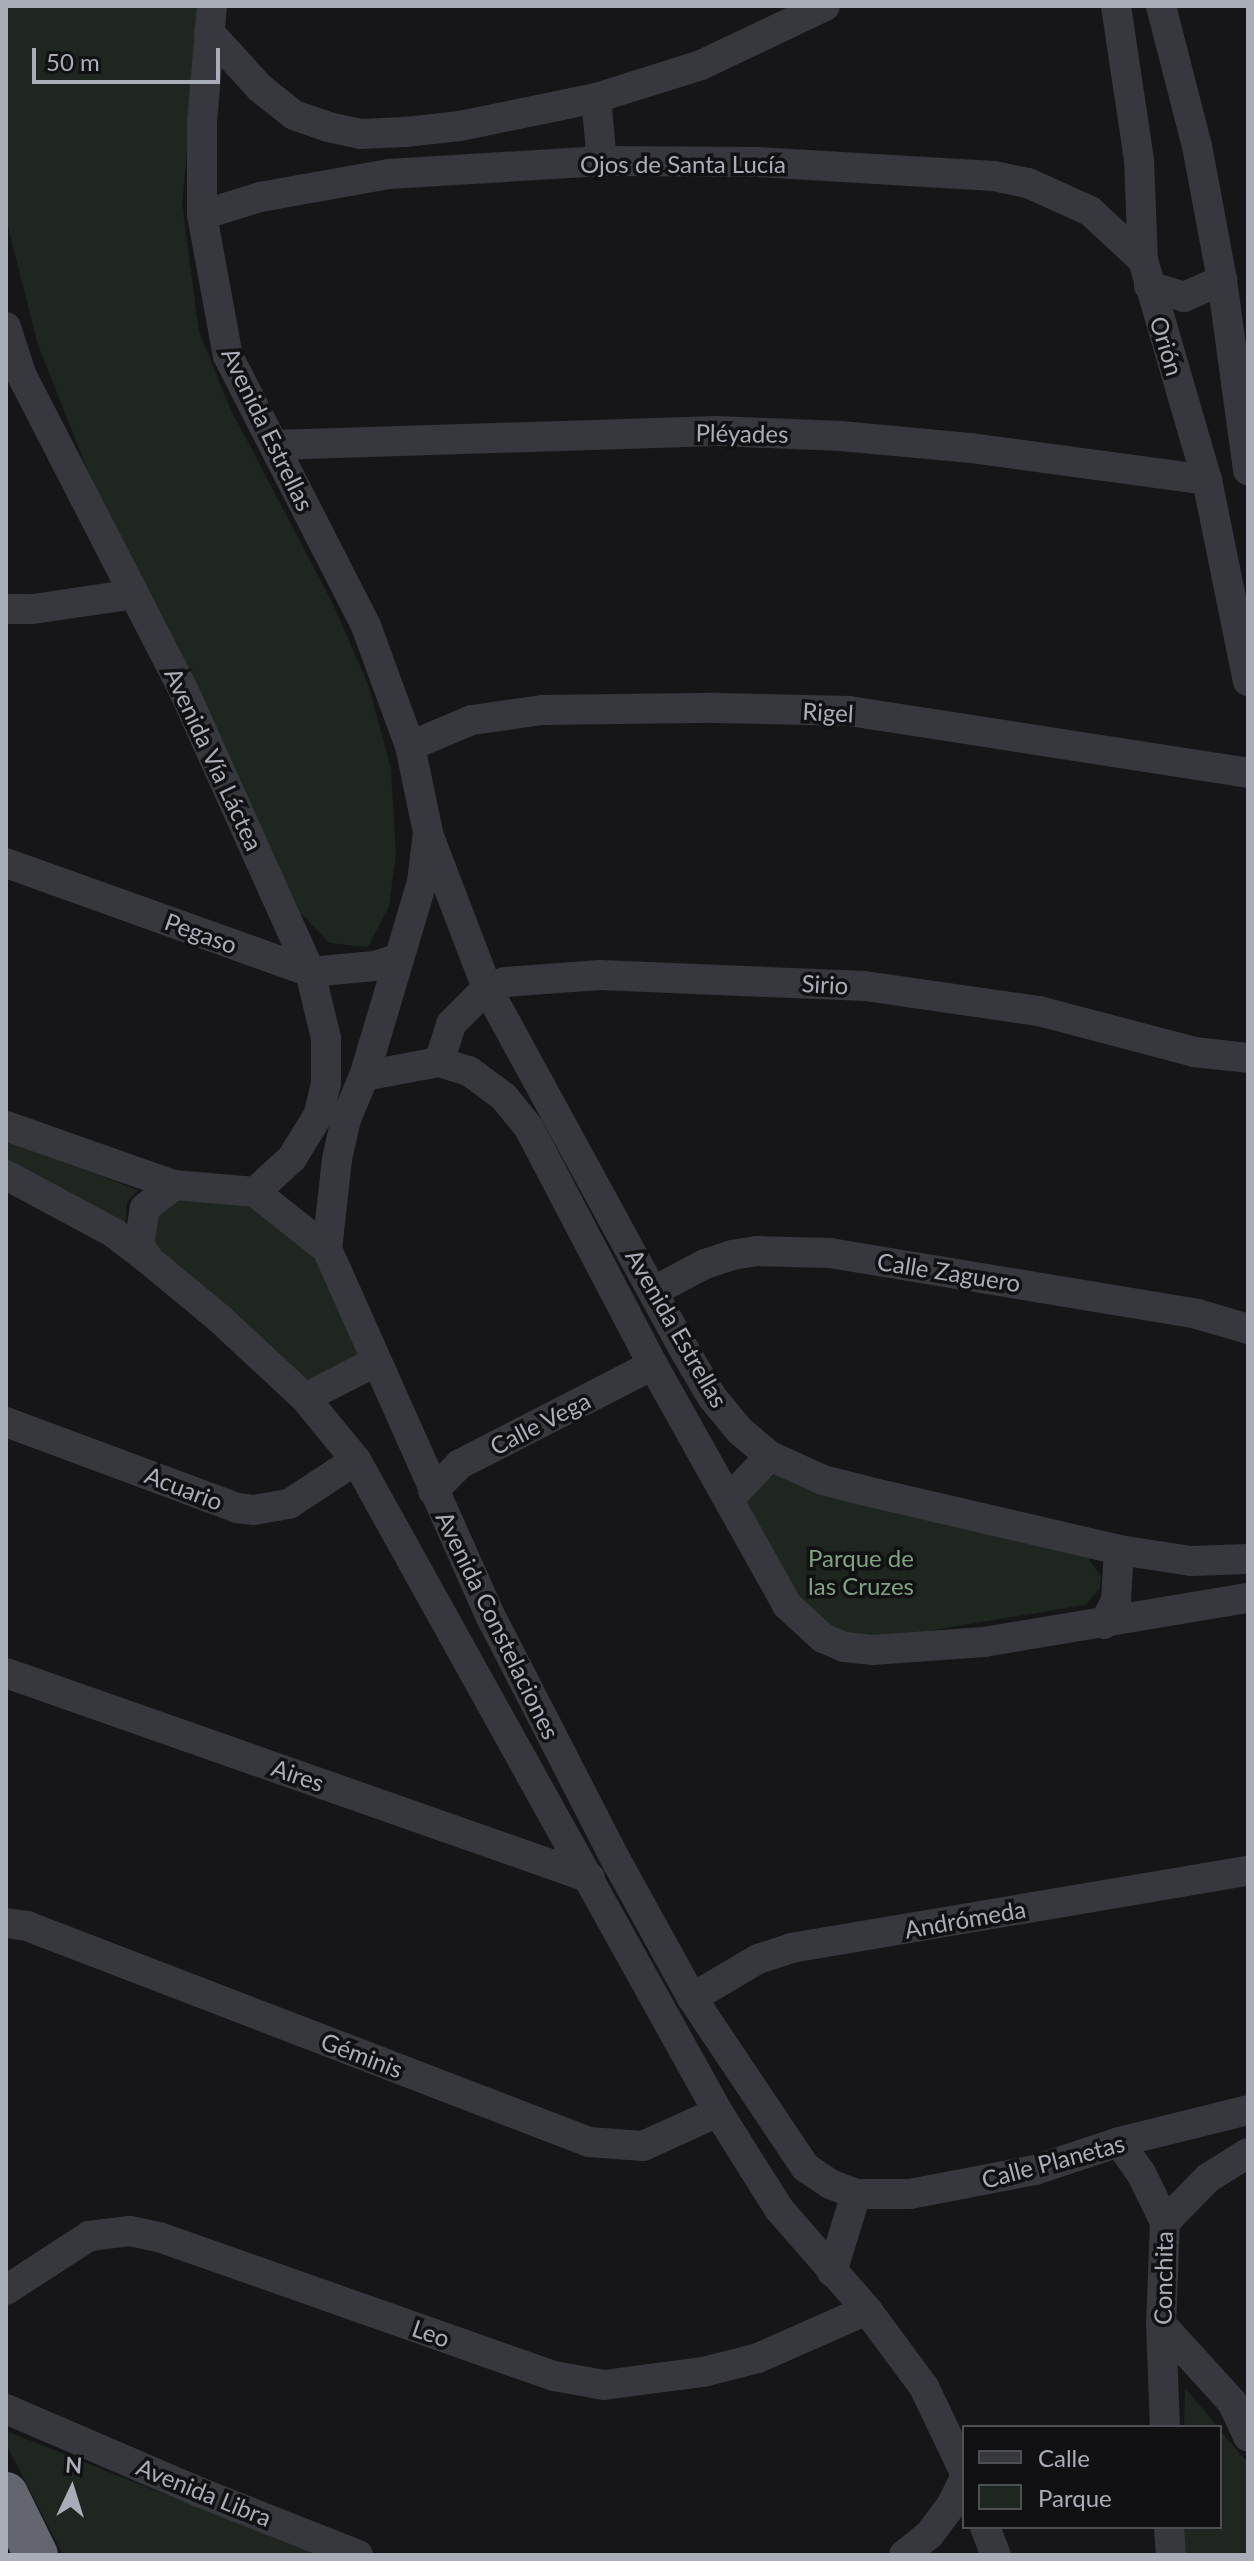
<!DOCTYPE html>
<meta charset="utf-8">
<style>
body{margin:0}
#map{position:relative;width:1254px;height:2561px;overflow:hidden;background:#161618;font-family:Lato,sans-serif}
div>[style]{position:absolute}
.green>*{inset:0;background:#1e261f}
.minor>*{height:30px;margin:-15px;padding:0 15px;transform-origin:15px;border-radius:15px;background:#37383d}
.highway>*{height:44px;margin:-22px;padding:0 22px;transform-origin:22px;border-radius:22px;background:#63666e}
span{translate:-50% -50%;white-space:nowrap;text-align:center;line-height:1.15;-webkit-text-stroke:7px #111113;paint-order:stroke}
.street-label{font-size:24px;color:#a8adb8}
.park-label{font-size:24px;color:#7fa381}
.frame{position:absolute;inset:0;border:8px solid #a8adb8;pointer-events:none}
.legend{position:absolute;left:962px;top:2425px;width:260px;height:104px;box-sizing:border-box;background:#111113;border:2px solid #4d4f55;margin:0;padding:10px 14px;list-style:none;font-size:24px;color:#a8adb8}
.legend li{display:flex;align-items:center;gap:16px;height:40px}
.legend b{width:40px;border:2px solid #4d4f55}
.north{position:absolute;left:32px;top:2449px;width:80px;height:80px;-webkit-text-stroke:6px #111113;paint-order:stroke;rotate:4deg;font-size:22px;font-weight:700;line-height:32px;text-align:center;color:#a8adb8}
.north::after{content:'';display:block;margin:auto;width:28px;height:36px;background:#a8adb8;clip-path:polygon(50% 0,100% 100%,50% 72%,0 100%)}
.scale{position:absolute;left:32px;top:48px;width:188px;height:36px;box-sizing:border-box;border:4px solid #a8adb8;border-top:0;padding-left:10px;font-size:24px;line-height:28px;white-space:nowrap;color:#a8adb8;-webkit-text-stroke:6px #111113;paint-order:stroke}
</style>
<div id="map">
<div class="green">
<div style="clip-path:polygon(6px 6px,202px 6px,182px 203px,199px 332px,231px 410px,332px 602px,368px 684px,391px 769px,396px 854px,389px 906px,368px 947px,329px 943px,300px 912px,97px 494px,38px 345px,6px 219px)"></div>
<div style="clip-path:polygon(6px 1140px,138px 1190px,127px 1202px,125px 1235px,6px 1170px)"></div>
<div style="clip-path:polygon(229px 1193px,311px 1246px,360px 1360px,311px 1386px,150px 1249px,155px 1203px)"></div>
<div style="clip-path:polygon(765px 1469px,1086px 1555px,1101px 1576px,1100px 1589px,1085px 1605px,868px 1641px,812px 1622px,744px 1505px)"></div>
<div style="clip-path:polygon(1185px 2388px,1218px 2427px,1184px 2427px)"></div>
<div style="clip-path:polygon(1220px 2430px,1248px 2463px,1248px 2555px,1181px 2555px,1182px 2527px,1220px 2527px)"></div>
<div style="clip-path:polygon(9px 2432px,317px 2555px,63px 2555px,6px 2444px)"></div>
</div>
<div class="minor">
<div style="left:212px;top:6px;width:117px;rotate:94.9deg"></div>
<div style="left:202px;top:123px;width:92px;rotate:90deg"></div>
<div style="left:202px;top:215px;width:143px;rotate:79.6deg"></div>
<div style="left:228px;top:356px;width:303px;rotate:62.9deg"></div>
<div style="left:366px;top:626px;width:128px;rotate:69.9deg"></div>
<div style="left:410px;top:746px;width:88px;rotate:78.2deg"></div>
<div style="left:428px;top:832px;width:50px;rotate:96.8deg"></div>
<div style="left:422px;top:882px;width:202px;rotate:106.6deg"></div>
<div style="left:364px;top:1076px;width:47px;rotate:112.7deg"></div>
<div style="left:346px;top:1119px;width:41px;rotate:102.7deg"></div>
<div style="left:337px;top:1159px;width:91px;rotate:96.3deg"></div>
<div style="left:1116px;top:6px;width:156px;rotate:81.5deg"></div>
<div style="left:1139px;top:160px;width:100px;rotate:87.7deg"></div>
<div style="left:1143px;top:260px;width:229px;rotate:73.8deg"></div>
<div style="left:1207px;top:480px;width:205px;rotate:78.5deg"></div>
<div style="left:1161px;top:6px;width:145px;rotate:75.6deg"></div>
<div style="left:1197px;top:146px;width:136px;rotate:79.4deg"></div>
<div style="left:1222px;top:280px;width:192px;rotate:82.2deg"></div>
<div style="left:209px;top:32px;width:76px;rotate:47.7deg"></div>
<div style="left:260px;top:88px;width:43px;rotate:38.5deg"></div>
<div style="left:294px;top:115px;width:36px;rotate:19deg"></div>
<div style="left:328px;top:127px;width:34px;rotate:12deg"></div>
<div style="left:361px;top:134px;width:44px;rotate:-2.6deg"></div>
<div style="left:405px;top:132px;width:55px;rotate:-6.2deg"></div>
<div style="left:460px;top:126px;width:139px;rotate:-11.6deg"></div>
<div style="left:596px;top:98px;width:110px;rotate:-17.4deg"></div>
<div style="left:701px;top:65px;width:137px;rotate:-25.4deg"></div>
<div style="left:596px;top:98px;width:63px;rotate:84.6deg"></div>
<div style="left:202px;top:215px;width:61px;rotate:-17.2deg"></div>
<div style="left:260px;top:197px;width:131px;rotate:-10.1deg"></div>
<div style="left:389px;top:174px;width:213px;rotate:-3.5deg"></div>
<div style="left:602px;top:161px;width:156px;rotate:0.4deg"></div>
<div style="left:758px;top:162px;width:236px;rotate:3.4deg"></div>
<div style="left:994px;top:176px;width:35px;rotate:12deg"></div>
<div style="left:1028px;top:183px;width:68px;rotate:24.3deg"></div>
<div style="left:1090px;top:211px;width:72px;rotate:42.8deg"></div>
<div style="left:1149px;top:286px;width:37px;rotate:17deg"></div>
<div style="left:1184px;top:297px;width:42px;rotate:-24.1deg"></div>
<div style="left:6px;top:327px;width:49px;rotate:72.3deg"></div>
<div style="left:21px;top:374px;width:354px;rotate:62.8deg"></div>
<div style="left:183px;top:689px;width:310px;rotate:65.8deg"></div>
<div style="left:310px;top:972px;width:68px;rotate:76.4deg"></div>
<div style="left:326px;top:1038px;width:45px;rotate:90deg"></div>
<div style="left:326px;top:1083px;width:32px;rotate:103deg"></div>
<div style="left:319px;top:1114px;width:52px;rotate:121.5deg"></div>
<div style="left:292px;top:1158px;width:50px;rotate:137.4deg"></div>
<div style="left:274px;top:445px;width:443px;rotate:-1.8deg"></div>
<div style="left:717px;top:431px;width:124px;rotate:2.3deg"></div>
<div style="left:841px;top:436px;width:131px;rotate:5.3deg"></div>
<div style="left:971px;top:448px;width:238px;rotate:7.7deg"></div>
<div style="left:6px;top:609px;width:27px"></div>
<div style="left:33px;top:609px;width:102px;rotate:-8.4deg"></div>
<div style="left:410px;top:746px;width:67px;rotate:-22.8deg"></div>
<div style="left:472px;top:720px;width:71px;rotate:-8.1deg"></div>
<div style="left:542px;top:710px;width:175px;rotate:-0.7deg"></div>
<div style="left:717px;top:708px;width:132px;rotate:1.3deg"></div>
<div style="left:849px;top:711px;width:404px;rotate:8.8deg"></div>
<div style="left:430px;top:839px;width:160px;rotate:69.1deg"></div>
<div style="left:487px;top:988px;width:416px;rotate:61.4deg"></div>
<div style="left:686px;top:1353px;width:51px;rotate:59.4deg"></div>
<div style="left:712px;top:1397px;width:44px;rotate:50.5deg"></div>
<div style="left:740px;top:1431px;width:39px;rotate:40deg"></div>
<div style="left:770px;top:1456px;width:58px;rotate:24.4deg"></div>
<div style="left:823px;top:1480px;width:44px;rotate:14.3deg"></div>
<div style="left:866px;top:1491px;width:260px;rotate:13.1deg"></div>
<div style="left:1119px;top:1550px;width:73px;rotate:8.7deg"></div>
<div style="left:1191px;top:1561px;width:57px;rotate:-2deg"></div>
<div style="left:6px;top:863px;width:323px;rotate:19.7deg"></div>
<div style="left:310px;top:972px;width:65px;rotate:-5.3deg"></div>
<div style="left:375px;top:966px;width:25px;rotate:-18deg"></div>
<div style="left:439px;top:1062px;width:40px;rotate:-72deg"></div>
<div style="left:451px;top:1024px;width:51px;rotate:-45deg"></div>
<div style="left:487px;top:988px;width:19px;rotate:-18deg"></div>
<div style="left:505px;top:982px;width:95px;rotate:-4.2deg"></div>
<div style="left:600px;top:975px;width:265px;rotate:2.4deg"></div>
<div style="left:865px;top:986px;width:176px;rotate:8.2deg"></div>
<div style="left:1039px;top:1011px;width:160px;rotate:14.8deg"></div>
<div style="left:1194px;top:1052px;width:54px;rotate:6.3deg"></div>
<div style="left:364px;top:1076px;width:76px;rotate:-10.6deg"></div>
<div style="left:439px;top:1062px;width:31px;rotate:17deg"></div>
<div style="left:469px;top:1071px;width:44px;rotate:36.6deg"></div>
<div style="left:504px;top:1097px;width:40px;rotate:51deg"></div>
<div style="left:529px;top:1128px;width:267px;rotate:62.4deg"></div>
<div style="left:653px;top:1365px;width:275px;rotate:60.8deg"></div>
<div style="left:787px;top:1605px;width:49px;rotate:42.5deg"></div>
<div style="left:823px;top:1638px;width:23px;rotate:23deg"></div>
<div style="left:844px;top:1647px;width:29px;rotate:6deg"></div>
<div style="left:873px;top:1650px;width:111px;rotate:-4.1deg"></div>
<div style="left:984px;top:1642px;width:268px;rotate:-9.5deg"></div>
<div style="left:6px;top:1126px;width:178px;rotate:19.4deg"></div>
<div style="left:174px;top:1185px;width:81px;rotate:4.9deg"></div>
<div style="left:255px;top:1192px;width:92px;rotate:38.4deg"></div>
<div style="left:327px;top:1249px;width:407px;rotate:66deg"></div>
<div style="left:493px;top:1621px;width:271px;rotate:62.8deg"></div>
<div style="left:617px;top:1862px;width:155px;rotate:61.1deg"></div>
<div style="left:692px;top:1998px;width:203px;rotate:56.2deg"></div>
<div style="left:805px;top:2167px;width:30px;rotate:34deg"></div>
<div style="left:830px;top:2184px;width:28px;rotate:21deg"></div>
<div style="left:856px;top:2194px;width:54px"></div>
<div style="left:910px;top:2194px;width:127px;rotate:-10.9deg"></div>
<div style="left:1035px;top:2170px;width:89px;rotate:-18.4deg"></div>
<div style="left:1119px;top:2142px;width:133px;rotate:-13.9deg"></div>
<div style="left:6px;top:1175px;width:123px;rotate:28.2deg"></div>
<div style="left:114px;top:1233px;width:44px;rotate:37.6deg"></div>
<div style="left:149px;top:1260px;width:92px;rotate:39.7deg"></div>
<div style="left:220px;top:1319px;width:116px;rotate:42.9deg"></div>
<div style="left:305px;top:1398px;width:80px;rotate:50.6deg"></div>
<div style="left:356px;top:1460px;width:746px;rotate:60.96deg"></div>
<div style="left:718px;top:2112px;width:115px;rotate:57.8deg"></div>
<div style="left:779px;top:2209px;width:134px;rotate:48.9deg"></div>
<div style="left:867px;top:2310px;width:96px;rotate:53.5deg"></div>
<div style="left:924px;top:2387px;width:93px;rotate:64.5deg"></div>
<div style="left:149px;top:1260px;width:18px;rotate:-124deg"></div>
<div style="left:139px;top:1245px;width:37px;rotate:-81deg"></div>
<div style="left:145px;top:1208px;width:37px;rotate:-38deg"></div>
<div style="left:654px;top:1291px;width:58px;rotate:-27.9deg"></div>
<div style="left:705px;top:1264px;width:28px;rotate:-18deg"></div>
<div style="left:732px;top:1255px;width:25px;rotate:-9deg"></div>
<div style="left:757px;top:1251px;width:73px;rotate:1.6deg"></div>
<div style="left:830px;top:1253px;width:372px;rotate:9.4deg"></div>
<div style="left:1197px;top:1314px;width:53px;rotate:16.4deg"></div>
<div style="left:305px;top:1398px;width:79px;rotate:-27.2deg"></div>
<div style="left:6px;top:1422px;width:246px;rotate:20.4deg"></div>
<div style="left:237px;top:1508px;width:17px;rotate:7deg"></div>
<div style="left:254px;top:1510px;width:36px;rotate:-10deg"></div>
<div style="left:289px;top:1504px;width:80px;rotate:-33.3deg"></div>
<div style="left:433px;top:1491px;width:38px;rotate:-45deg"></div>
<div style="left:460px;top:1464px;width:217px;rotate:-27.2deg"></div>
<div style="left:729px;top:1499px;width:59px;rotate:-46.4deg"></div>
<div style="left:1104px;top:1624px;width:27px;rotate:-63deg"></div>
<div style="left:1116px;top:1600px;width:50px;rotate:-86.6deg"></div>
<div style="left:6px;top:1673px;width:619px;rotate:19.34deg"></div>
<div style="left:6px;top:1923px;width:21px;rotate:8deg"></div>
<div style="left:27px;top:1926px;width:602px;rotate:21.02deg"></div>
<div style="left:589px;top:2142px;width:54px;rotate:4.2deg"></div>
<div style="left:643px;top:2146px;width:82px;rotate:-24.4deg"></div>
<div style="left:692px;top:1998px;width:77px;rotate:-30.6deg"></div>
<div style="left:758px;top:1959px;width:35px;rotate:-18deg"></div>
<div style="left:791px;top:1948px;width:463px;rotate:-9.6deg"></div>
<div style="left:1119px;top:2142px;width:38px;rotate:55deg"></div>
<div style="left:1141px;top:2173px;width:55px;rotate:63.9deg"></div>
<div style="left:1165px;top:2222px;width:102px;rotate:92.2deg"></div>
<div style="left:1161px;top:2324px;width:103px;rotate:87.8deg"></div>
<div style="left:1165px;top:2222px;width:62px;rotate:-45.7deg"></div>
<div style="left:1208px;top:2178px;width:47px;rotate:-32deg"></div>
<div style="left:832px;top:2272px;width:82px;rotate:-72.9deg"></div>
<div style="left:6px;top:2290px;width:99px;rotate:-33deg"></div>
<div style="left:89px;top:2236px;width:41px;rotate:-7deg"></div>
<div style="left:130px;top:2231px;width:30px;rotate:12deg"></div>
<div style="left:159px;top:2237px;width:419px;rotate:19.4deg"></div>
<div style="left:554px;top:2376px;width:51px;rotate:10.2deg"></div>
<div style="left:604px;top:2385px;width:100px;rotate:-7.5deg"></div>
<div style="left:703px;top:2372px;width:57px;rotate:-14.3deg"></div>
<div style="left:758px;top:2358px;width:119px;rotate:-23.8deg"></div>
<div style="left:1161px;top:2324px;width:105px;rotate:47.7deg"></div>
<div style="left:1232px;top:2402px;width:38px;rotate:65deg"></div>
<div style="left:6px;top:2409px;width:210px;rotate:23.3deg"></div>
<div style="left:199px;top:2492px;width:171px;rotate:21.6deg"></div>
<div style="left:985px;top:2527px;width:30px;rotate:69deg"></div>
<div style="left:1169px;top:2527px;width:28px;rotate:86deg"></div>
<div style="left:904px;top:2555px;width:32px;rotate:-39deg"></div>
<div style="left:929px;top:2535px;width:39px;rotate:-53deg"></div>
<div style="left:952px;top:2504px;width:28px;rotate:-64deg"></div>
</div>
<div class="highway">
<div style="left:6px;top:2494px;width:68px;rotate:63.8deg"></div>
</div>
<div class="street-label">
<span style="left:683px;top:164px">Ojos de Santa Lucía</span>
<span style="left:1167px;top:346px;rotate:73deg">Orión</span>
<span style="left:268px;top:429px;rotate:64deg">Avenida Estrellas</span>
<span style="left:742px;top:433px;rotate:1deg">Pléyades</span>
<span style="left:828px;top:712px;rotate:3deg">Rigel</span>
<span style="left:214px;top:759px;rotate:65deg">Avenida Vía Láctea</span>
<span style="left:201px;top:933px;rotate:20deg">Pegaso</span>
<span style="left:825px;top:984px;rotate:3deg">Sirio</span>
<span style="left:949px;top:1272px;rotate:9deg">Calle Zaguero</span>
<span style="left:677px;top:1328px;rotate:60deg">Avenida Estrellas</span>
<span style="left:540px;top:1423px;rotate:-27deg">Calle Vega</span>
<span style="left:184px;top:1488px;rotate:21deg">Acuario</span>
<span style="left:498px;top:1625px;rotate:64deg">Avenida Constelaciones</span>
<span style="left:298px;top:1775px;rotate:19deg">Aires</span>
<span style="left:965px;top:1919px;rotate:-10deg">Andrómeda</span>
<span style="left:362px;top:2055px;rotate:21deg">Géminis</span>
<span style="left:1053px;top:2161px;rotate:-15deg">Calle Planetas</span>
<span style="left:1163px;top:2278px;rotate:-89deg">Conchita</span>
<span style="left:431px;top:2333px;rotate:19deg">Leo</span>
<span style="left:204px;top:2492px;rotate:22deg">Avenida Libra</span>
</div>
<div class="park-label">
<span style="left:861px;top:1572px">Parque de<br>las Cruzes</span>
</div>
<div class="frame"></div>
<ul class="legend">
<li><b style="height:10px;background:#37383d"></b>Calle</li>
<li><b style="height:22px;background:#1e261f"></b>Parque</li>
</ul>
<div class="north">N</div>
<div class="scale">50 m</div>
</div>
